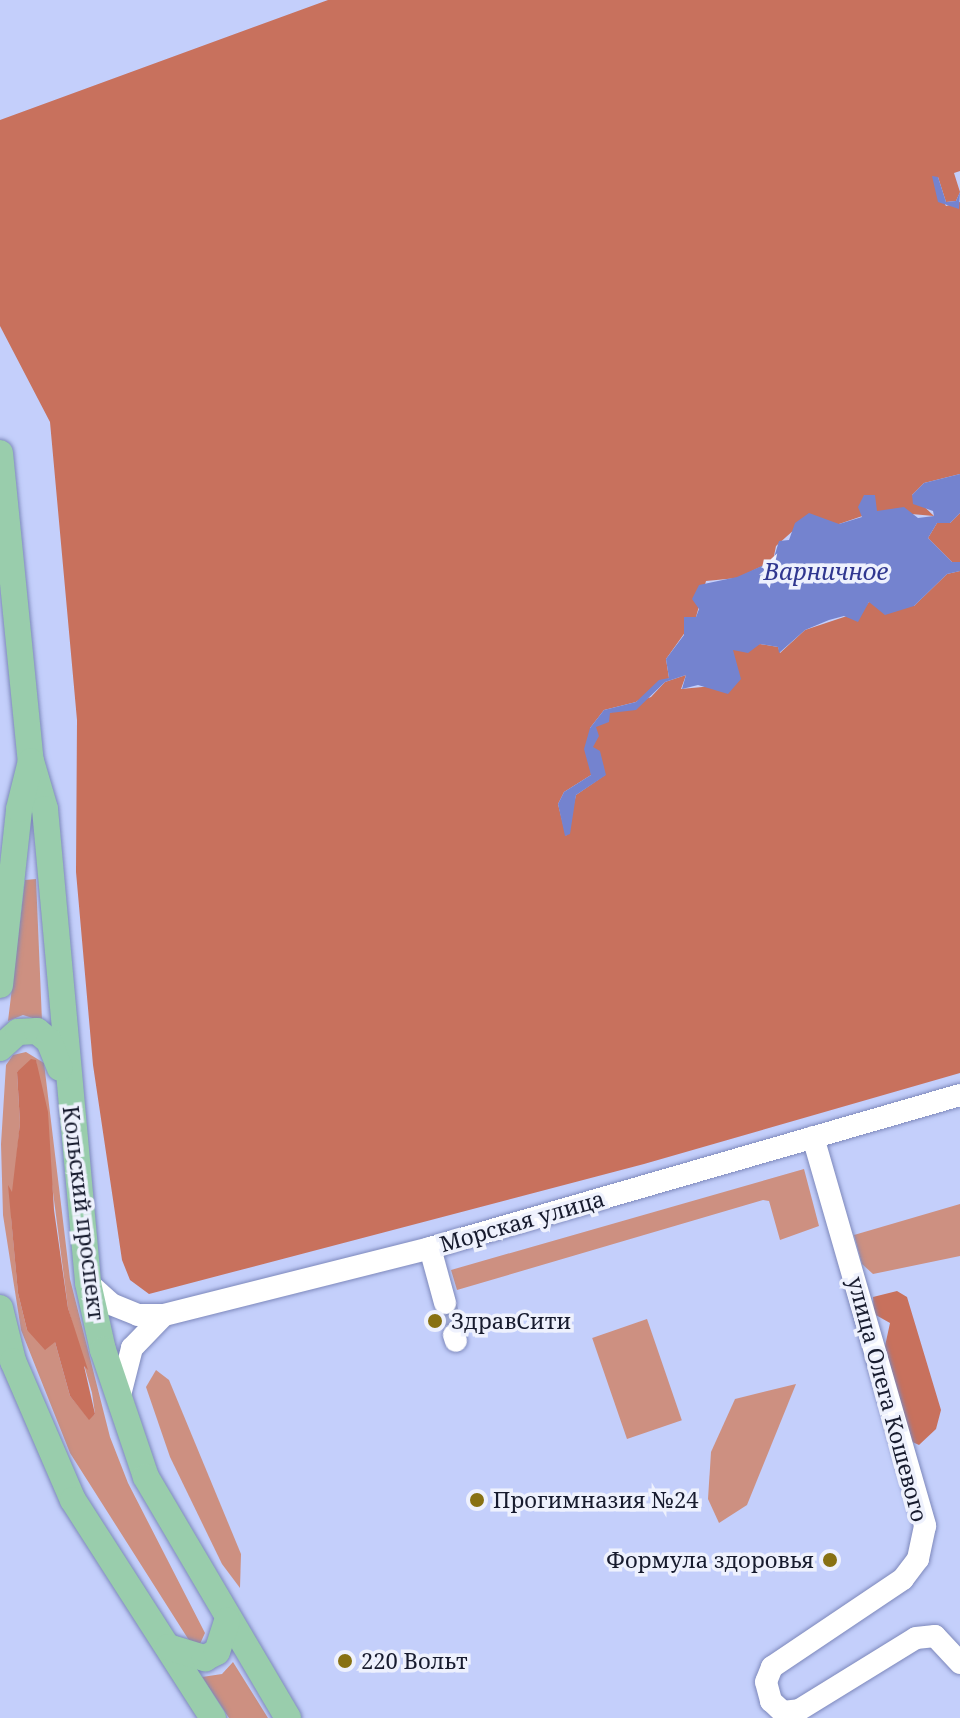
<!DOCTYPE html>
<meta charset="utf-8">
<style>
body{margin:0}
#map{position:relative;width:960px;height:1718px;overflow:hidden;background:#c4cffb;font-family:"Noto Serif",serif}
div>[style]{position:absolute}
.green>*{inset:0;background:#cd9081;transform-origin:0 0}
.forest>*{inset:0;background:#c8715d}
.water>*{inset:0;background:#7483cf}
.minor-tunnel>*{height:22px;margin-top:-11px;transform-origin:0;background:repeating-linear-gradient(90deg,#a1abd2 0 22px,transparent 0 33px)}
.roads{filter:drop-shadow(0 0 2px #7d88bb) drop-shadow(0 0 2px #7d88bb)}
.minor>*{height:22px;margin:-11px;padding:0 11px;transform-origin:11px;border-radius:11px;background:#fff}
.major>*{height:26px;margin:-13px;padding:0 13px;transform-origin:13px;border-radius:13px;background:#99cdac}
.dots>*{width:22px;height:22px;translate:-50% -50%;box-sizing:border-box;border:4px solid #eef1fd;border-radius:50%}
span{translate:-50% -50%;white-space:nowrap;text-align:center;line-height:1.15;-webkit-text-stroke:7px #eef1fd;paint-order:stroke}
.street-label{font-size:22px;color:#171b2e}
.poi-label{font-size:22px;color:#171b2e}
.left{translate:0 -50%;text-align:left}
.right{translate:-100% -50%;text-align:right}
.water-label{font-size:24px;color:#303790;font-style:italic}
</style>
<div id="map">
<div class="green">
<div style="clip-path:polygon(36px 879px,42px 1021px,23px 1015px,8px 1021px,25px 880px)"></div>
<div style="clip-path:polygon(evenodd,26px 1052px,44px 1063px,70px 1279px,110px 1437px,128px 1483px,205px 1633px,199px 1646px,192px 1645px,70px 1453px,21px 1330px,3px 1215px,1px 1144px,6px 1065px,13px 1055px,26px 1052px,36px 1061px,68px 1308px,92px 1393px,95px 1414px,89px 1419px,70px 1396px,55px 1342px,27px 1330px,18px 1293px,11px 1216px,20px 1123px,17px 1072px,36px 1061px)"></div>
<div style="clip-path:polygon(804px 1169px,819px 1226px,780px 1240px,769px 1201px,763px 1200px,457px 1290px,451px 1270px)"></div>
<div style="clip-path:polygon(960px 1204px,960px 1256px,873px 1274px,862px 1264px,854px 1235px)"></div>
<div style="left:647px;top:1319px;width:107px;height:58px;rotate:71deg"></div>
<div style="clip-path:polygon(156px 1370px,169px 1380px,241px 1554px,240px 1588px,222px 1564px,170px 1457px,146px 1387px)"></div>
<div style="clip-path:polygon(796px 1384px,747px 1505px,719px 1523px,708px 1499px,711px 1452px,735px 1399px)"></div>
<div style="clip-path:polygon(233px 1662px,268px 1718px,229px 1718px,202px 1677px,222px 1674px)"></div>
</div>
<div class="forest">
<div style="clip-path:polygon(328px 0,960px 0,960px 171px,954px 173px,960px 192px,956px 201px,946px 202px,938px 177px,936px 188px,946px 206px,960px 202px,960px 474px,924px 483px,912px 495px,934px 516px,877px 511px,839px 524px,795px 529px,776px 546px,773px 561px,737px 578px,706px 581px,696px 617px,666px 659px,669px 678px,636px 702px,604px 710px,590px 728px,591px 775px,564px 792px,558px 804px,566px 836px,576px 795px,605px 775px,592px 748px,595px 726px,609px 713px,651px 697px,665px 682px,686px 675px,681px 689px,713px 686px,733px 663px,733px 650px,760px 644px,778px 647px,780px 653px,805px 630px,862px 611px,869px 602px,914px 606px,947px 574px,960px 571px,960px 1073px,644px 1164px,149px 1294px,130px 1280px,122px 1260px,93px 1065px,76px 872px,77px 720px,50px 422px,0 326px,0 120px)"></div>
<div style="clip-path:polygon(960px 513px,960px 562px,952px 562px,928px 538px,937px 523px,950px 523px)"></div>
<div style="clip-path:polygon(31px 1059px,36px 1060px,48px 1112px,54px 1210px,68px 1308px,88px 1370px,84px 1366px,95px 1414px,89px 1420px,70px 1396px,55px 1342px,45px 1350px,27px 1330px,18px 1293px,8px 1185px,12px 1192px,20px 1123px,17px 1072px)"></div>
<div style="clip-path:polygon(897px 1291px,907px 1297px,941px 1410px,936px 1429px,919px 1445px,908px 1440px,885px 1346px,890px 1323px,874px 1314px,873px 1297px)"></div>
</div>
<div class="water">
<div style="clip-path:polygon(932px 176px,938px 177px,946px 202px,956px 201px,960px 192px,959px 209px,938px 202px)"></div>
<div style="clip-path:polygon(960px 474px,960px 513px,950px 523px,937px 523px,928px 538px,952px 562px,960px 562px,960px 571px,947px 574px,914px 606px,885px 615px,869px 602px,858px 622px,844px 616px,829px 620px,805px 630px,779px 653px,778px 647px,760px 644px,748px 653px,733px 650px,741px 679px,728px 694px,698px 685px,682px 689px,686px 675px,665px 682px,636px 710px,610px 713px,609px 722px,596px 727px,599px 736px,593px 747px,600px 751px,606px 775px,576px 795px,570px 834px,565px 836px,558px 804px,564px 792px,591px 775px,584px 749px,590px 728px,604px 710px,636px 702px,659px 680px,669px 678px,666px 659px,684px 635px,684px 617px,696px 617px,699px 609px,692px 599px,699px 585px,737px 577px,773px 561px,779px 541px,789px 540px,795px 523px,809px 513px,839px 524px,862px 517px,858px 507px,864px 495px,875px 495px,877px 511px,904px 507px,918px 518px,934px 516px,933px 511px,913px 504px,912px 495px,924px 483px)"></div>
</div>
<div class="minor-tunnel">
<div style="left:445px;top:1303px;width:33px;rotate:74deg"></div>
</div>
<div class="roads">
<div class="minor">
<div style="left:813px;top:1137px;width:405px;rotate:73.9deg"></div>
<div style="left:925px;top:1526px;width:34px;rotate:102deg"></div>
<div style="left:918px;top:1559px;width:25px;rotate:127deg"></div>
<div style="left:903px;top:1579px;width:158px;rotate:146.1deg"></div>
<div style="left:772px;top:1667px;width:16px;rotate:112deg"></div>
<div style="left:766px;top:1682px;width:20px;rotate:75deg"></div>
<div style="left:771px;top:1701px;width:16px;rotate:43deg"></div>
<div style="left:783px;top:1712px;width:16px;rotate:-7deg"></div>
<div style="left:799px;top:1710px;width:137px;rotate:-31.6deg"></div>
<div style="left:916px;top:1638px;width:19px;rotate:-6deg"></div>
<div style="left:935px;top:1636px;width:37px;rotate:47deg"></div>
<div style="left:430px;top:1248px;width:57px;rotate:74.7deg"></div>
<div style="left:88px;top:1283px;width:31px;rotate:42deg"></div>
<div style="left:111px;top:1304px;width:29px;rotate:22deg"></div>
<div style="left:138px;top:1315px;width:26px"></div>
<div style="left:164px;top:1315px;width:274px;rotate:-14.1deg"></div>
<div style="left:430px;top:1248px;width:552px;rotate:-16.1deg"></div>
<div style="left:454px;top:1335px;width:6px;rotate:72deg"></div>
<div style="left:119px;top:1399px;width:53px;rotate:-75.7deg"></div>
<div style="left:132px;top:1348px;width:46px;rotate:-45.9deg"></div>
</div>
<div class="major">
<div style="left:0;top:453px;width:310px;rotate:84.3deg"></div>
<div style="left:31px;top:761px;width:50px;rotate:73.7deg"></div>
<div style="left:45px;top:809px;width:476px;rotate:84.8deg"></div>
<div style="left:88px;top:1283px;width:69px;rotate:77.4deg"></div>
<div style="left:103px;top:1350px;width:134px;rotate:71.3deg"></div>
<div style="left:146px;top:1477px;width:280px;rotate:59.5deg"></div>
<div style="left:0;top:985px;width:177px;rotate:-83.8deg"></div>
<div style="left:19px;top:809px;width:49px;rotate:-76deg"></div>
<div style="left:0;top:1048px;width:24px;rotate:-42deg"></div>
<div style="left:18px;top:1032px;width:19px;rotate:-3deg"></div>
<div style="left:37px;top:1031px;width:16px;rotate:40deg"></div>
<div style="left:49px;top:1041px;width:29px;rotate:68deg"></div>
<div style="left:0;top:1308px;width:55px;rotate:76.2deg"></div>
<div style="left:13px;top:1361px;width:151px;rotate:66.7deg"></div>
<div style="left:73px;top:1500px;width:259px;rotate:57.3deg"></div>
<div style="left:168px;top:1647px;width:39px;rotate:17deg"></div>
<div style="left:205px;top:1658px;width:13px;rotate:-27deg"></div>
<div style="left:217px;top:1652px;width:33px;rotate:-72deg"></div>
</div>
</div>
<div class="dots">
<div style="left:435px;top:1321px;background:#887112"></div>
<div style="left:477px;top:1500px;background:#887112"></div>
<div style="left:830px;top:1560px;background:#887112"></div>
<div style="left:345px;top:1661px;background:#887112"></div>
</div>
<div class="street-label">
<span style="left:84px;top:1213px;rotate:83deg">Кольский проспект</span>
<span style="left:522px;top:1221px;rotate:-16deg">Морская улица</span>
<span style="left:888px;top:1399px;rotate:75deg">улица Олега Кошевого</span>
</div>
<div class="poi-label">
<span class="left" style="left:451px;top:1321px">ЗдравСити</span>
<span class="left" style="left:493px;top:1500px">Прогимназия №24</span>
<span class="right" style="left:814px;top:1560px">Формула здоровья</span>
<span class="left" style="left:361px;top:1661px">220 Вольт</span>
</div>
<div class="water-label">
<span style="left:826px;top:571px">Варничное</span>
</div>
</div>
